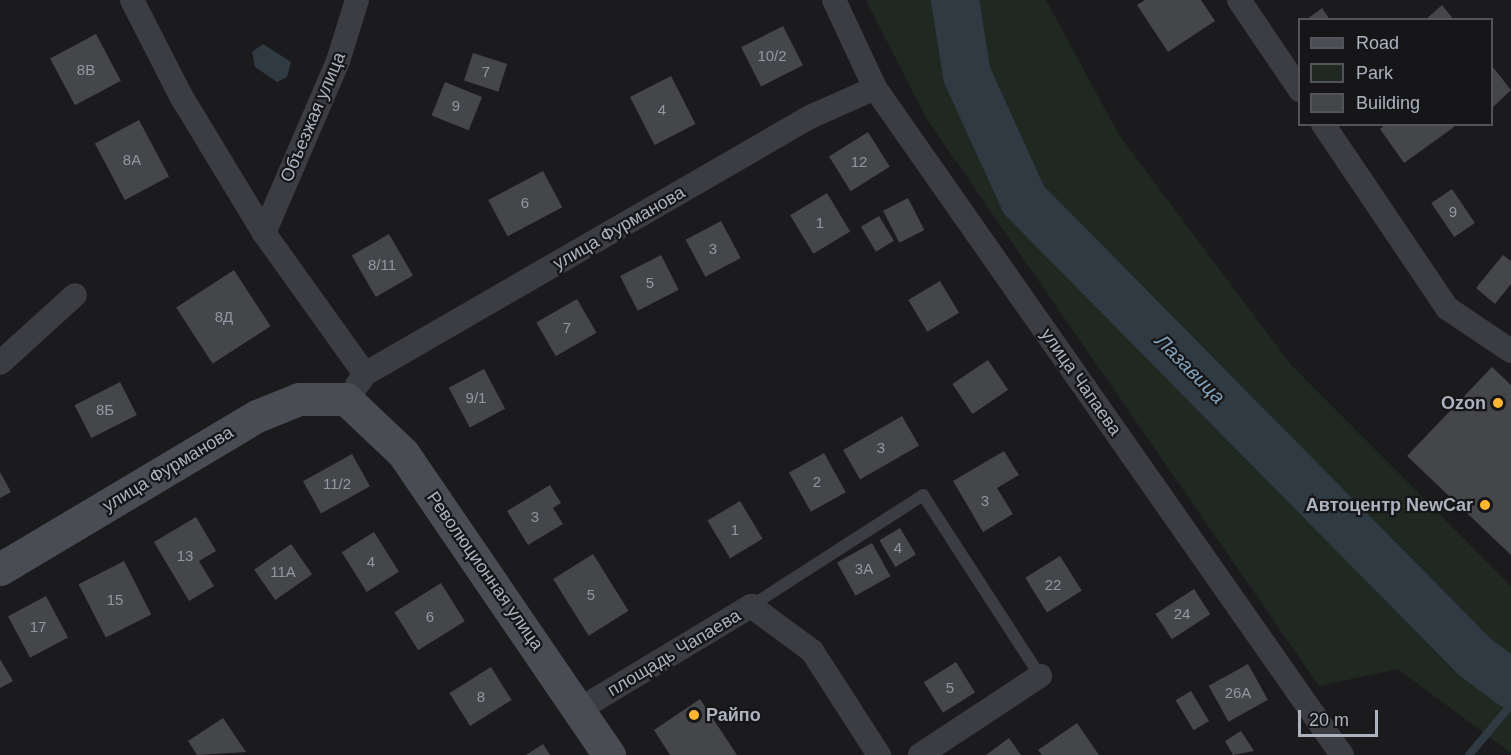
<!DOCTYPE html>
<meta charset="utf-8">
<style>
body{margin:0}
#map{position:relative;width:1511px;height:755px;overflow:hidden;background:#1b1b1d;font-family:Arial,sans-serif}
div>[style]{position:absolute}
.green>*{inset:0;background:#202921}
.water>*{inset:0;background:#2f3a43}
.stream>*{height:8px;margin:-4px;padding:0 4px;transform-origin:4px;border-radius:4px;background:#2f3a43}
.river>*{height:48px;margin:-24px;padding:0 24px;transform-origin:24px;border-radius:24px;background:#2f3a43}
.building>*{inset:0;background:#45464a;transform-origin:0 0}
.service>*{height:12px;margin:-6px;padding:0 6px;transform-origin:6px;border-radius:6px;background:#3b3d43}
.minor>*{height:24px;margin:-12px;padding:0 12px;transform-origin:12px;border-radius:12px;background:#3b3d43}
.secondary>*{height:33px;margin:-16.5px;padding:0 16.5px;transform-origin:16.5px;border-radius:16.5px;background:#494c53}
.dots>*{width:16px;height:16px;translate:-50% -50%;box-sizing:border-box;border:3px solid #161618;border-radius:50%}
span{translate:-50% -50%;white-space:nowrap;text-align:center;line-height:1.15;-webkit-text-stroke:4.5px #161618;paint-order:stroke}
.number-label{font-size:15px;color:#9297a1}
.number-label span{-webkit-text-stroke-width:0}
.street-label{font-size:18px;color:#acb2be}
.poi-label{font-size:18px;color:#acb2be;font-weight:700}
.right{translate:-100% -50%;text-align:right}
.left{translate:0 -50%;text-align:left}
.water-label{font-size:20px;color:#82a1ba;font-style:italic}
.legend{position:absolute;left:1298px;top:18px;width:195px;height:108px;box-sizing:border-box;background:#161618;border:2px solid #52545a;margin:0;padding:8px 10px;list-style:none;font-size:18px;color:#acb2be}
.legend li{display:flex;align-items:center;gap:12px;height:30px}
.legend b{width:30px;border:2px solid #52545a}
.scale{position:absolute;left:1298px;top:710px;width:80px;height:27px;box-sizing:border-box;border:3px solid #acb2be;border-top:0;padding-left:8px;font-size:18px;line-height:21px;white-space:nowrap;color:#acb2be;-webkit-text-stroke:4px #161618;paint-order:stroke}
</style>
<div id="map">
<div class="green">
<div style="clip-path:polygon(866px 0,1046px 0,1119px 135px,1292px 366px,1511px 586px,1511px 753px,1398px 669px,1319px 686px,926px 118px)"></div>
</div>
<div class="water">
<div style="clip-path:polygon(263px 44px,291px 62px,287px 77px,277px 82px,255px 67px,252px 52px)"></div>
</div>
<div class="stream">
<div style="left:1469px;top:755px;width:65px;rotate:-50deg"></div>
</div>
<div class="river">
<div style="left:955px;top:0;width:76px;rotate:80.9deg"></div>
<div style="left:967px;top:75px;width:137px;rotate:65.5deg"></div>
<div style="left:1024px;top:200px;width:642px;rotate:45.38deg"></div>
<div style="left:1475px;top:657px;width:45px;rotate:36.9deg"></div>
</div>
<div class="building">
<div style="clip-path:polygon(1145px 0,1201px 0,1215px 21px,1168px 52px,1137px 5px)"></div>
<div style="clip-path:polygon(1442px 5px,1454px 20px,1425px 20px)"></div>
<div style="clip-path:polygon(1322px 8px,1330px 20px,1306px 20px)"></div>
<div style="left:783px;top:26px;width:44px;height:47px;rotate:63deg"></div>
<div style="left:96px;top:34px;width:53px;height:52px;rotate:62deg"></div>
<div style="left:473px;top:53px;width:36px;height:29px;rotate:18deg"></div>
<div style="clip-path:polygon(1492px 66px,1511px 90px,1492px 108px)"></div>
<div style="left:671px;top:76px;width:54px;height:46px;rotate:63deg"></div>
<div style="left:445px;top:82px;width:40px;height:36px;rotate:22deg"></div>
<div style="left:139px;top:120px;width:64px;height:50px;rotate:62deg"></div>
<div style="clip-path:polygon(1386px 124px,1452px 124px,1454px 127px,1404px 163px,1380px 129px)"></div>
<div style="left:868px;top:132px;width:41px;height:46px;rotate:58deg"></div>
<div style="left:543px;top:171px;width:41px;height:62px;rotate:62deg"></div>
<div style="left:1452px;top:189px;width:41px;height:25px;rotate:56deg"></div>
<div style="left:827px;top:193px;width:45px;height:43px;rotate:59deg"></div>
<div style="left:908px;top:198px;width:36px;height:28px;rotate:63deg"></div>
<div style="left:879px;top:216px;width:29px;height:21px;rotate:59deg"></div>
<div style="left:721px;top:221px;width:42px;height:40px;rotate:62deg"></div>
<div style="left:389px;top:234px;width:48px;height:43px;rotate:60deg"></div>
<div style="left:661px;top:255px;width:39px;height:46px;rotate:63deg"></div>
<div style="clip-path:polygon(1503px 255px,1511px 261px,1511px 284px,1495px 304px,1476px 288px)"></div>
<div style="left:234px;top:270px;width:67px;height:69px;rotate:57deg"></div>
<div style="left:940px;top:281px;width:37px;height:37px;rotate:59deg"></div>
<div style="left:577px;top:299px;width:39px;height:47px;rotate:60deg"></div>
<div style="left:988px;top:360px;width:36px;height:43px;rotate:56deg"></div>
<div style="clip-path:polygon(1492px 367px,1511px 385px,1511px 555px,1407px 456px)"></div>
<div style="left:484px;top:369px;width:45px;height:40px;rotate:62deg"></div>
<div style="left:120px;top:382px;width:37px;height:51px;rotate:63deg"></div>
<div style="left:902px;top:416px;width:34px;height:68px;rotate:60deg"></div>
<div style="clip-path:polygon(1004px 451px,1019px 475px,997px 488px,1013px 514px,983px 532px,953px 481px)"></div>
<div style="left:824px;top:453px;width:45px;height:40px;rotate:61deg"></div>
<div style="left:352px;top:454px;width:37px;height:56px;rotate:61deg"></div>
<div style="clip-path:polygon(0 472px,11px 492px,0 498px)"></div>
<div style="clip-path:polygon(550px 485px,561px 503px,553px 508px,563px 524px,528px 545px,507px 511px)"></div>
<div style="left:740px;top:501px;width:44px;height:38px;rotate:59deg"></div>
<div style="clip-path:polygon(196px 517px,216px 551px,199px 561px,214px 586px,189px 601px,154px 542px)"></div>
<div style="left:900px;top:528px;width:31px;height:24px;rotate:59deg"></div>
<div style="left:374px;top:532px;width:47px;height:38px;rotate:58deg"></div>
<div style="left:872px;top:543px;width:38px;height:40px;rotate:61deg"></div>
<div style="left:291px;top:544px;width:37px;height:45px;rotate:55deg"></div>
<div style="left:593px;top:554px;width:67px;height:47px;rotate:58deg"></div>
<div style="left:1060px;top:556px;width:41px;height:41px;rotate:58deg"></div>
<div style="left:124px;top:561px;width:60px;height:51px;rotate:63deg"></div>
<div style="left:441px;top:583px;width:45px;height:55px;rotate:58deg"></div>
<div style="left:1194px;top:589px;width:30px;height:46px;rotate:57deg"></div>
<div style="left:46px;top:596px;width:47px;height:43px;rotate:62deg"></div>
<div style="clip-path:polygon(0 659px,13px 681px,0 688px)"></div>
<div style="left:956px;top:662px;width:36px;height:38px;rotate:58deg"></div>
<div style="left:1248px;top:664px;width:41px;height:45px;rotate:61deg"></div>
<div style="left:491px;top:667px;width:39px;height:49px;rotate:58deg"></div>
<div style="left:1191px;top:691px;width:35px;height:18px;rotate:59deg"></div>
<div style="clip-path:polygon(700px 699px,737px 755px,670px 755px,654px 730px)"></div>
<div style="clip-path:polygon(223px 718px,246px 752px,197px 755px,188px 741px)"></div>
<div style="clip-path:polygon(1077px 723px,1099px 755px,1042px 755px,1038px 750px)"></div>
<div style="clip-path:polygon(1241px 731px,1254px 751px,1233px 755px,1225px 741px)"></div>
<div style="clip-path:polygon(1009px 738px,1021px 755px,986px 755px)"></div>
<div style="clip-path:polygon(543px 744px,550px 755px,526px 755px)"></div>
</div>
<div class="service">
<div style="left:751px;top:606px;width:205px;rotate:-32.8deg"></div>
<div style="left:923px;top:495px;width:216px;rotate:57.1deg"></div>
</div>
<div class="minor">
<div style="left:132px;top:0;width:108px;rotate:63deg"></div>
<div style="left:181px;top:96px;width:160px;rotate:58.8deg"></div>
<div style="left:264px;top:233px;width:173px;rotate:54.4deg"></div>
<div style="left:365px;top:374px;width:14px;rotate:126deg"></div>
<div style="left:834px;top:0;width:97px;rotate:65deg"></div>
<div style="left:875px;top:88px;width:814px;rotate:55deg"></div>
<div style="left:1239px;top:0;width:109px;rotate:55.9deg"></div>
<div style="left:1323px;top:124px;width:222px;rotate:56deg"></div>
<div style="left:1447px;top:308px;width:77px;rotate:33.9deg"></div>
<div style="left:264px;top:233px;width:187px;rotate:-66.7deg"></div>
<div style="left:338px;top:61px;width:64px;rotate:-72.7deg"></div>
<div style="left:0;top:363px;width:101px;rotate:-42.2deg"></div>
<div style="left:365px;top:374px;width:514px;rotate:-30.01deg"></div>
<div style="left:810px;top:117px;width:71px;rotate:-24deg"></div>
<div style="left:580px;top:709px;width:200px;rotate:-31.1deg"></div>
<div style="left:751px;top:606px;width:76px;rotate:36.4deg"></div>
<div style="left:812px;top:651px;width:124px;rotate:57.2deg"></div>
<div style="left:920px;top:755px;width:144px;rotate:-33.4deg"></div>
</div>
<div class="secondary">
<div style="left:0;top:569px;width:299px;rotate:-30.8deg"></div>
<div style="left:257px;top:416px;width:45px;rotate:-22deg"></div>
<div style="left:299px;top:399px;width:47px"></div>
<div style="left:346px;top:399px;width:79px;rotate:43.5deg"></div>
<div style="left:403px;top:453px;width:366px;rotate:55.7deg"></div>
</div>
<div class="dots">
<div style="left:1498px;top:403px;background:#ffb731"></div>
<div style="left:1485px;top:505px;background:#ffb731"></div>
<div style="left:694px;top:715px;background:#ffb731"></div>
</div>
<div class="number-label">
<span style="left:772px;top:56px">10/2</span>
<span style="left:86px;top:70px">8В</span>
<span style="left:486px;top:72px">7</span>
<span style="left:456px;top:106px">9</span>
<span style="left:662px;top:110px">4</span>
<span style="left:132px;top:160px">8А</span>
<span style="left:859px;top:162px">12</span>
<span style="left:525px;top:203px">6</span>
<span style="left:1453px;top:212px">9</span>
<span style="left:820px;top:223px">1</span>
<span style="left:713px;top:249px">3</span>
<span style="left:382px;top:265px">8/11</span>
<span style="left:650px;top:283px">5</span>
<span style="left:224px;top:317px">8Д</span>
<span style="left:567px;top:328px">7</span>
<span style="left:476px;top:398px">9/1</span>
<span style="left:105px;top:410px">8Б</span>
<span style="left:881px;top:448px">3</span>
<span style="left:817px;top:482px">2</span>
<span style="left:337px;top:484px">11/2</span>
<span style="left:985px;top:501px">3</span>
<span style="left:535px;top:517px">3</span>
<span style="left:735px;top:530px">1</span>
<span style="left:898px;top:548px">4</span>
<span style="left:185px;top:556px">13</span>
<span style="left:371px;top:562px">4</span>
<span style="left:864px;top:569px">3А</span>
<span style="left:283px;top:572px">11А</span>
<span style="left:1053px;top:585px">22</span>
<span style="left:591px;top:595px">5</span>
<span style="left:115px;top:600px">15</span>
<span style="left:1182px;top:614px">24</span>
<span style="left:430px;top:617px">6</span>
<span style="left:38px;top:627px">17</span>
<span style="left:950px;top:688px">5</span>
<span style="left:1238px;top:693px">26А</span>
<span style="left:481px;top:697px">8</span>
</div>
<div class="street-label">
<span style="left:313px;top:117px;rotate:-67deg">Объезжая улица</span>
<span style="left:619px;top:228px;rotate:-30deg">улица Фурманова</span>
<span style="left:1081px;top:382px;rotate:55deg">улица Чапаева</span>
<span style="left:168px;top:469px;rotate:-31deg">улица Фурманова</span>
<span style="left:485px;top:571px;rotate:55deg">Революционная улица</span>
<span style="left:674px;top:653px;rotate:-31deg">площадь Чапаева</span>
</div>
<div class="poi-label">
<span class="right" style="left:1486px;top:403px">Ozon</span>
<span class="right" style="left:1473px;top:505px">Автоцентр NewCar</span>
<span class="left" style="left:706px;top:715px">Райпо</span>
</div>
<div class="water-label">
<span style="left:1190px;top:369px;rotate:45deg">Лазавица</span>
</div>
<ul class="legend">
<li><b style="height:8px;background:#494c53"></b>Road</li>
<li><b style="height:16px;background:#202921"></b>Park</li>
<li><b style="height:16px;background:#45464a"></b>Building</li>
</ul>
<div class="scale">20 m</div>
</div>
